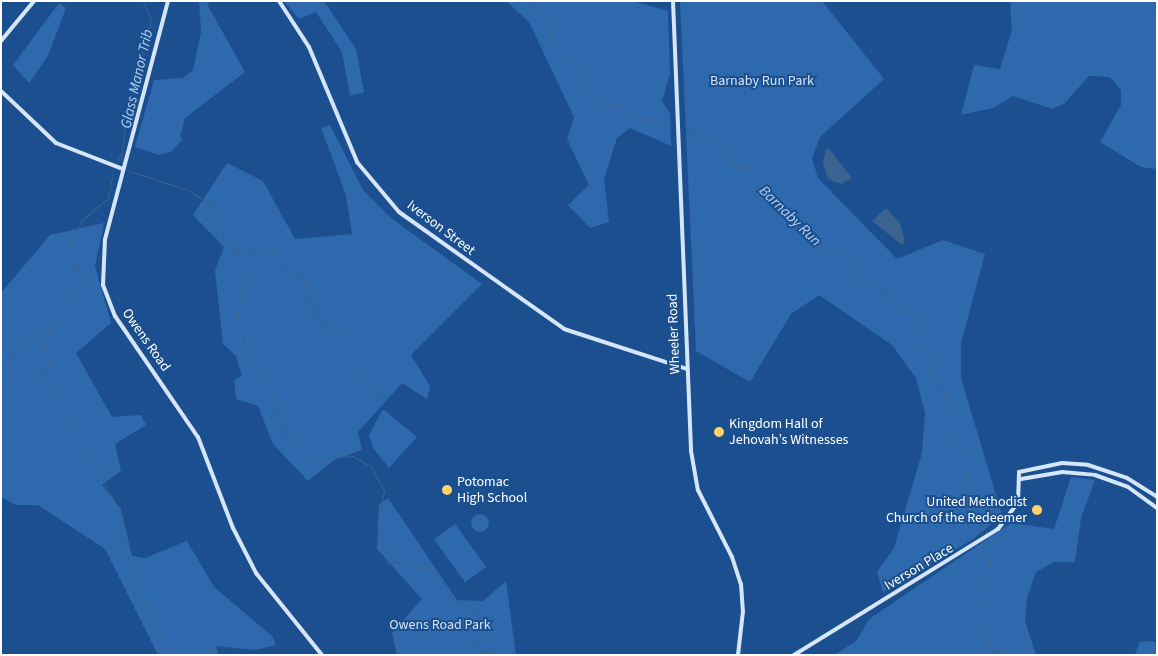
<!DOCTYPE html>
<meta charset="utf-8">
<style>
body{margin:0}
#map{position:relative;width:1158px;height:656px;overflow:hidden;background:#1b4f8f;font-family:"Source Sans 3",sans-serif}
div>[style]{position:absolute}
.green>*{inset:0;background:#2e69ad;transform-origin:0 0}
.round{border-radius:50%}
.water>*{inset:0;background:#3c6290}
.stream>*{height:1px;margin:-0.5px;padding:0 0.5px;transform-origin:0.5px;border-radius:0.5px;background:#3c6290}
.secondary>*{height:4px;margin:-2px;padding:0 2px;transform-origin:2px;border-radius:2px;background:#d6e6fa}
.dots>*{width:14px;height:14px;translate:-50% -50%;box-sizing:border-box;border:2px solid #1b4f8f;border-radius:50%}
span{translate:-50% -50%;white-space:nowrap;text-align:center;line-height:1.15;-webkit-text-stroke:4px #1b4f8f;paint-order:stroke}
.park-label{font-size:14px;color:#cfe3fa}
.street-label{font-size:14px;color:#fff}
.poi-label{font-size:14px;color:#fff}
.left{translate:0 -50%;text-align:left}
.right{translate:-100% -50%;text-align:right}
.water-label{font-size:15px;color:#b5d3f5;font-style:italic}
.frame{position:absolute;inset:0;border:2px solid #fff;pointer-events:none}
</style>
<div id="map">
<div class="green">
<div style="clip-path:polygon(199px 1px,211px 1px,207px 4px,245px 72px,185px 118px,180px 137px,183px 139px,171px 152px,159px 155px,135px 147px,154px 80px,183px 78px,193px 70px,201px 32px)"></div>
<div style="clip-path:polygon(284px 1px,324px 1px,356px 49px,364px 92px,350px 96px,342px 52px,316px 12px,299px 19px)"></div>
<div style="clip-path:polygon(506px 1px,632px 1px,668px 11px,670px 74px,662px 101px,670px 113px,671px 146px,630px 128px,617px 138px,604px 179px,609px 222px,590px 228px,568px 205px,589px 185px,567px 139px,574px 117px,529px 22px)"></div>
<div style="clip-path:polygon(680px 1px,822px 1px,884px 79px,820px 137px,812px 158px,818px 178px,897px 259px,943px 240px,985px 254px,961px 343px,961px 378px,1002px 515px,972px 540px,883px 592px,877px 572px,894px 548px,922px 453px,925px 413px,916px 378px,892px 345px,819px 295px,791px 314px,750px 382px,696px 351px)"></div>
<div style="clip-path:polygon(1010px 1px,1157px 1px,1157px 169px,1141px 167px,1100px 142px,1121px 105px,1121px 90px,1110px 77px,1089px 76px,1064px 104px,1052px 109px,1013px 96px,993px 108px,961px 115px,974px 65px,1000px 69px,1012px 30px)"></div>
<div style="clip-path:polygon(59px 3px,66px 8px,48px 56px,29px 83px,13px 65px)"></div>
<div style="clip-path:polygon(330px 125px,363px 190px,391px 218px,482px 284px,411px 355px,430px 386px,427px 399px,402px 383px,358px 432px,362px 450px,334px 460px,308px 481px,273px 444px,258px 406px,236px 399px,234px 380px,242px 376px,236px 356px,223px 344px,215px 271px,224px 247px,193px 215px,227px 163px,263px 181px,295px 239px,352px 234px,346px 195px,321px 128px)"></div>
<div style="clip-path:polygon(104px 223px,95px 266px,111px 323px,76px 353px,112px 417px,141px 415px,146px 425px,115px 444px,121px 471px,102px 485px,121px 509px,132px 556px,145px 558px,187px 541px,214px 587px,273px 637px,276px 645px,255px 650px,216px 646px,219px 655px,158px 655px,105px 549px,38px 505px,16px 505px,1px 497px,1px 293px,50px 235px)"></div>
<div style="clip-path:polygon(383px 409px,417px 437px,389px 468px,373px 448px,369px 435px)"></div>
<div style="clip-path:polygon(1071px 477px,1095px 480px,1081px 518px,1075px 562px,1054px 562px,1036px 572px,1027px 598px,1025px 621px,1036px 655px,835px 655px,857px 640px,869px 619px,1011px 523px,1054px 529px)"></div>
<div style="clip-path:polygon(388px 498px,457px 600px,483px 601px,506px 581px,516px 655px,397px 655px,392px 633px,422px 599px,377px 549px,379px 505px)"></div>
<div class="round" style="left:471px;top:514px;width:18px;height:18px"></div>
<div style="left:455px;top:524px;width:53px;height:26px;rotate:54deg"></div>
<div style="clip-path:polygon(1152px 641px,1157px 643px,1157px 655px,1135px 655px,1139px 642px)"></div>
</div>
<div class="water">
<div style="clip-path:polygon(826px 148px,830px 150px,852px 178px,841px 184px,828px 179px,823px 163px)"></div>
<div style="clip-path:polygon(886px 208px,900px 223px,905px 241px,902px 245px,872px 221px)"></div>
</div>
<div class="stream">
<div style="left:533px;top:1px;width:66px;rotate:61.9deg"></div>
<div style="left:564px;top:59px;width:20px;rotate:15deg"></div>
<div style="left:583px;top:64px;width:24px;rotate:78deg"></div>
<div style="left:588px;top:87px;width:24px;rotate:57deg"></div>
<div style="left:601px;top:107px;width:21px;rotate:-5deg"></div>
<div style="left:622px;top:105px;width:21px;rotate:43deg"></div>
<div style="left:637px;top:119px;width:35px;rotate:10deg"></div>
<div style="left:686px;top:126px;width:18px;rotate:45deg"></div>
<div style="left:699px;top:139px;width:18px;rotate:13deg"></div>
<div style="left:717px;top:143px;width:24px;rotate:52deg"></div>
<div style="left:732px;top:162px;width:24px;rotate:19deg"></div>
<div style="left:755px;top:170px;width:20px;rotate:81deg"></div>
<div style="left:758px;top:190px;width:24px;rotate:30deg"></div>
<div style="left:779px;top:202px;width:21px;rotate:55deg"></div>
<div style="left:791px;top:219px;width:14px;rotate:21deg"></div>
<div style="left:804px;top:224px;width:35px;rotate:51deg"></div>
<div style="left:826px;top:251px;width:22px;rotate:8deg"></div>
<div style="left:848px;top:254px;width:30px;rotate:62deg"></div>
<div style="left:862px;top:280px;width:24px;rotate:22deg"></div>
<div style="left:884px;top:289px;width:20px;rotate:60deg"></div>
<div style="left:894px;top:306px;width:20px;rotate:15deg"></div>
<div style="left:913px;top:311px;width:13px;rotate:67deg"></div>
<div style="left:918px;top:323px;width:23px;rotate:95deg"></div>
<div style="left:916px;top:346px;width:19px;rotate:32deg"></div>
<div style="left:932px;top:356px;width:21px;rotate:90deg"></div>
<div style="left:932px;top:377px;width:23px;rotate:52deg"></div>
<div style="left:946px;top:395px;width:30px;rotate:88deg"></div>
<div style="left:947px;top:425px;width:28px;rotate:55deg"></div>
<div style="left:963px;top:448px;width:31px;rotate:84deg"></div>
<div style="left:966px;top:479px;width:16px;rotate:50deg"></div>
<div style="left:976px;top:491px;width:18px;rotate:106deg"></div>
<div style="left:971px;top:508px;width:30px;rotate:57deg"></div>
<div style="left:121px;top:160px;width:36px;rotate:-84deg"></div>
<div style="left:125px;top:124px;width:108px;rotate:-76.1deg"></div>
<div style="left:151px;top:19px;width:20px;rotate:-114deg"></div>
<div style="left:117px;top:161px;width:9px;rotate:-63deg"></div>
<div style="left:129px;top:171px;width:62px;rotate:17.9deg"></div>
<div style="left:188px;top:190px;width:33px;rotate:33deg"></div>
<div style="left:216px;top:208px;width:25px;rotate:72deg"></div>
<div style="left:224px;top:232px;width:11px;rotate:105deg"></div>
<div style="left:221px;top:243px;width:14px;rotate:12deg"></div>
<div style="left:235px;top:246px;width:26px;rotate:74deg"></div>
<div style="left:242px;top:271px;width:56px;rotate:95.1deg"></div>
<div style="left:237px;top:327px;width:11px;rotate:52deg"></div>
<div style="left:244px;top:336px;width:15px;rotate:98deg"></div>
<div style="left:242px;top:351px;width:55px;rotate:54.6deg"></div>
<div style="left:274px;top:396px;width:9px;rotate:108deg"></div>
<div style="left:271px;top:405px;width:25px;rotate:53deg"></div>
<div style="left:286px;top:425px;width:10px;rotate:127deg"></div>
<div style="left:280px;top:433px;width:9px;rotate:18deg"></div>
<div style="left:289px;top:436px;width:28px;rotate:52deg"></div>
<div style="left:306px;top:458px;width:18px;rotate:13deg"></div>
<div style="left:324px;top:462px;width:10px;rotate:-29deg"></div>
<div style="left:333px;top:457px;width:20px;rotate:-3deg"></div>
<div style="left:353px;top:456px;width:22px;rotate:32deg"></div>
<div style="left:372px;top:468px;width:26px;rotate:62deg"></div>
<div style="left:384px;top:491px;width:35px;rotate:102deg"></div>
<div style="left:377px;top:525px;width:40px;rotate:74deg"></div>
<div style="left:388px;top:563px;width:15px;rotate:-8deg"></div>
<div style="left:403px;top:561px;width:36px;rotate:19deg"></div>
<div style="left:437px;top:573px;width:33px;rotate:59deg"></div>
<div style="left:454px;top:601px;width:14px;rotate:8deg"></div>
<div style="left:468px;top:603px;width:16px;rotate:47deg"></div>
<div style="left:479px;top:615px;width:11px"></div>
<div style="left:490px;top:615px;width:11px;rotate:80deg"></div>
<div style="left:492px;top:626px;width:25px;rotate:140deg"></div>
<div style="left:473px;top:642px;width:18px;rotate:43deg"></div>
<div style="left:486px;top:654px;width:8px;rotate:-23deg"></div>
<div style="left:493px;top:651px;width:8px;rotate:30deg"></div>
<div style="left:235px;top:254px;width:15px;rotate:4deg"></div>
<div style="left:250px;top:255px;width:9px;rotate:-58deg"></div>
<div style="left:255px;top:247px;width:8px;rotate:45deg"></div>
<div style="left:261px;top:253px;width:20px;rotate:6deg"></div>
<div style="left:281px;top:255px;width:12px;rotate:90deg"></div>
<div style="left:281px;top:267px;width:28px;rotate:26deg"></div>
<div style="left:306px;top:279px;width:23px;rotate:92deg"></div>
<div style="left:305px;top:302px;width:17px;rotate:33deg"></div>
<div style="left:319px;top:311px;width:9px;rotate:131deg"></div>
<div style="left:313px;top:318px;width:20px;rotate:30deg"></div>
<div style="left:330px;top:328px;width:16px;rotate:4deg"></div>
<div style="left:346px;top:329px;width:21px;rotate:95deg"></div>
<div style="left:344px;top:350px;width:37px;rotate:59deg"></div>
<div style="left:363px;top:382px;width:28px;rotate:41deg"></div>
<div style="left:48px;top:329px;width:23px;rotate:97deg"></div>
<div style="left:45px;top:352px;width:13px;rotate:61deg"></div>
<div style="left:51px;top:363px;width:11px;rotate:139deg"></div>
<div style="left:43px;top:370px;width:162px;rotate:61.5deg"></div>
<div style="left:120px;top:512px;width:17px;rotate:80deg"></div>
<div style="left:123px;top:529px;width:7px;rotate:124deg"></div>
<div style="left:119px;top:535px;width:45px;rotate:68deg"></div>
<div style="left:136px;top:577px;width:15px;rotate:98deg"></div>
<div style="left:134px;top:592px;width:11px;rotate:63deg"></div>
<div style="left:139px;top:602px;width:10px;rotate:24deg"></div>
<div style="left:148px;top:606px;width:53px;rotate:66.8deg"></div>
<div style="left:1px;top:371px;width:10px;rotate:-29deg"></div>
<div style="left:10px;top:366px;width:7px;rotate:-106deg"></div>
<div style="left:8px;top:359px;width:8px;rotate:-7deg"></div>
<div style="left:16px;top:358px;width:9px;rotate:-108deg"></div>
<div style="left:13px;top:349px;width:10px;rotate:-24deg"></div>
<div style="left:22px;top:345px;width:11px;rotate:-68deg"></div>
<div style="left:26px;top:335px;width:9px;rotate:6deg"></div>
<div style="left:35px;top:336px;width:8px;rotate:-67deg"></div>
<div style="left:38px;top:329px;width:18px;rotate:-16deg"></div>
<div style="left:55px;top:324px;width:48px;rotate:-56deg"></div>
<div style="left:82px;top:284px;width:13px;rotate:-86deg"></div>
<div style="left:83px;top:271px;width:9px;rotate:-174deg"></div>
<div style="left:74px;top:270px;width:30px;rotate:-94deg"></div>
<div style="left:72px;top:240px;width:22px;rotate:-63deg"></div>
<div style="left:82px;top:220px;width:34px;rotate:-40deg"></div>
<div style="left:108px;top:198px;width:25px;rotate:-79deg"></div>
<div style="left:992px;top:540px;width:97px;rotate:95.3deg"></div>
<div style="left:983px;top:637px;width:25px;rotate:45deg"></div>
</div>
<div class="secondary">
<div style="left:168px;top:1px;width:246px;rotate:104.8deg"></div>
<div style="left:105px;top:239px;width:46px;rotate:92.5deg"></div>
<div style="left:103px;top:285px;width:33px;rotate:69deg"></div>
<div style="left:115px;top:316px;width:147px;rotate:55.6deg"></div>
<div style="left:198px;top:437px;width:97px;rotate:69deg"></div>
<div style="left:233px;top:528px;width:51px;rotate:62.9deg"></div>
<div style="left:256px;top:573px;width:105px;rotate:51.2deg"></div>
<div style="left:279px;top:1px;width:55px;rotate:56.9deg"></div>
<div style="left:309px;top:47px;width:125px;rotate:67.3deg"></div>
<div style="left:357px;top:162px;width:65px;rotate:50deg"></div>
<div style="left:399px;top:212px;width:202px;rotate:35.3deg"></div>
<div style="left:564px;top:329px;width:129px;rotate:18deg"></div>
<div style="left:673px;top:1px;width:450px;rotate:87.7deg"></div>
<div style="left:691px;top:451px;width:40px;rotate:80deg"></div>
<div style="left:698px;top:490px;width:75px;rotate:63.1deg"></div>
<div style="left:732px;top:557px;width:28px;rotate:72deg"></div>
<div style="left:741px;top:584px;width:27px;rotate:86deg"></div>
<div style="left:743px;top:611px;width:44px;rotate:96.5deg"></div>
<div style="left:1px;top:41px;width:52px;rotate:-50.5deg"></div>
<div style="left:1px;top:91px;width:76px;rotate:43.4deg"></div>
<div style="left:56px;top:143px;width:72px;rotate:21.2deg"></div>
<div style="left:1021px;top:479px;width:42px;rotate:-9.7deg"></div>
<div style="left:1062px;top:472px;width:33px;rotate:5deg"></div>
<div style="left:1095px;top:475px;width:35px;rotate:20deg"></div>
<div style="left:1128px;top:487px;width:36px;rotate:36deg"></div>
<div style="left:794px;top:655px;width:240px;rotate:-31.7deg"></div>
<div style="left:998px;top:529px;width:34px;rotate:-53deg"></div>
<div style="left:1018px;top:502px;width:30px;rotate:-88deg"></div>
<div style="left:1019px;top:472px;width:44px;rotate:-11.8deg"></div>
<div style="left:1062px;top:463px;width:26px;rotate:4deg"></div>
<div style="left:1088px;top:465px;width:41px;rotate:18.4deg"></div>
<div style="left:1127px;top:478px;width:36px;rotate:32deg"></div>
</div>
<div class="dots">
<div style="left:719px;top:432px;background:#ffd166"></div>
<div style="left:447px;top:490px;background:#ffd166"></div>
<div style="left:1037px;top:510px;background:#ffd166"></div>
</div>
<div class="park-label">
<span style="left:762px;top:81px">Barnaby Run Park</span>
<span style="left:440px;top:625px">Owens Road Park</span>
</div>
<div class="street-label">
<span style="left:441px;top:228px;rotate:37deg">Iverson Street</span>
<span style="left:674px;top:334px;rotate:-92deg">Wheeler Road</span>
<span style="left:146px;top:340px;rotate:55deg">Owens Road</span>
<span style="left:919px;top:567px;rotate:-31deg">Iverson Place</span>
</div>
<div class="poi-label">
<span class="left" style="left:729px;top:432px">Kingdom Hall of<br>Jehovah’s Witnesses</span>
<span class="left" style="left:457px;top:490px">Potomac<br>High School</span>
<span class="right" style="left:1027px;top:510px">United Methodist<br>Church of the Redeemer</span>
</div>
<div class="water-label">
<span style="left:137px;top:79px;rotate:-77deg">Glass Manor Trib</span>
<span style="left:790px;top:216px;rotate:44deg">Barnaby Run</span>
</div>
<div class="frame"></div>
</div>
